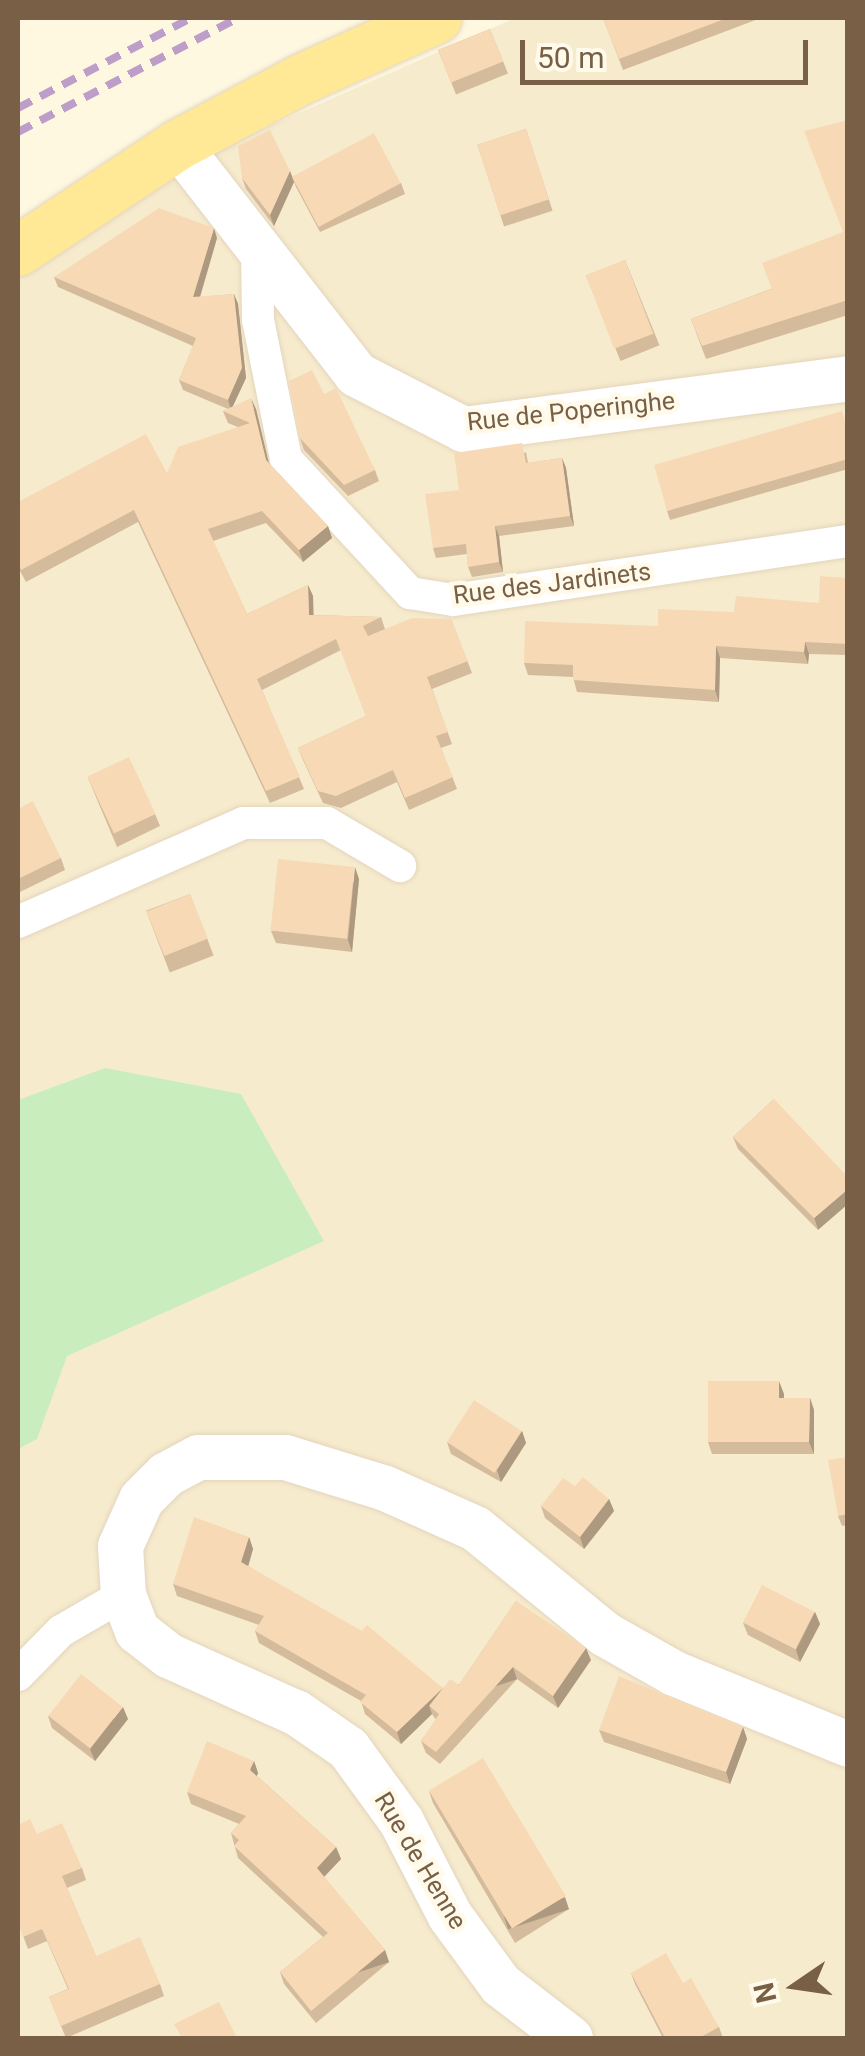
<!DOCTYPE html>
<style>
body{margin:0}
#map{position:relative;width:865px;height:2056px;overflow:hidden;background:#fef8e1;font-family:Roboto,sans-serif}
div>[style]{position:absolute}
.residential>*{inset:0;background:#f7ebce}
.green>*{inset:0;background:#caedbe}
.roads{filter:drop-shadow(0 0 2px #e3d5bc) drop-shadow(0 0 2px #e3d5bc)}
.street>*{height:32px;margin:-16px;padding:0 16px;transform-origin:16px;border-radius:16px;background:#fff}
.secondary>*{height:45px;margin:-22.5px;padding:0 22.5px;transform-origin:22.5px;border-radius:22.5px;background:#fff}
.primary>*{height:50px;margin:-25px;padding:0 25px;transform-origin:25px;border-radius:25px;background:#ffe997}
.rail>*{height:8px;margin-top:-4px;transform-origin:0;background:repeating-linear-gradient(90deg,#bc9ec9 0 15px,transparent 0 25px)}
.wall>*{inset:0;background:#d4bb9c;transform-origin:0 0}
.shaded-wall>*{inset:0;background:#ad997f;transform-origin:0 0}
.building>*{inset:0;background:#f7dab5;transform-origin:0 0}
span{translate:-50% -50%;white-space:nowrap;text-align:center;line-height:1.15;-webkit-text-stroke:9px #fffae9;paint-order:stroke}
.street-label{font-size:25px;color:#785f45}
.frame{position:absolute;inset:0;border:20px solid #785f45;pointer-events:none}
.north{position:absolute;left:745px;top:1936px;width:100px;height:100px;-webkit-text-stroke:8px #fffae9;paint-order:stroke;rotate:257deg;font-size:28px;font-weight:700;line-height:40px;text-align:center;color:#785f45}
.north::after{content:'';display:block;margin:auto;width:35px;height:45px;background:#785f45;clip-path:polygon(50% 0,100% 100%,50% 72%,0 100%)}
.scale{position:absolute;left:520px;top:40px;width:288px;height:45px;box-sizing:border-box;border:5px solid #785f45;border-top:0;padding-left:12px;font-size:30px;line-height:35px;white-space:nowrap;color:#785f45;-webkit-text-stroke:8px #fffae9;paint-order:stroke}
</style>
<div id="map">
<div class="residential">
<div style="clip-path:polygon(515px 18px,847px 18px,847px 2038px,18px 2038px,18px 225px,197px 158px)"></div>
</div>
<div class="green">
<div style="clip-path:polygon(105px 1068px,241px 1094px,324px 1241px,67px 1356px,37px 1439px,18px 1449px,18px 1100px)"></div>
</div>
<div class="roads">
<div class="street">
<div style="left:257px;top:248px;width:72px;rotate:89.2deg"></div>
<div style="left:258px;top:320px;width:142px;rotate:78.6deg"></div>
<div style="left:286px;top:459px;width:183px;rotate:47.2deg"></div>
<div style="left:410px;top:593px;width:44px;rotate:9.2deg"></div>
<div style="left:453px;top:600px;width:399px;rotate:-8.5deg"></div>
<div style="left:18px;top:922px;width:246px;rotate:-23.7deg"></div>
<div style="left:243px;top:823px;width:84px"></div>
<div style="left:327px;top:823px;width:85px;rotate:30.5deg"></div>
<div style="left:18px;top:1675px;width:62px;rotate:-45.7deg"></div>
<div style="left:61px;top:1631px;width:72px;rotate:-30.1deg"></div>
</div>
<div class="secondary">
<div style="left:178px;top:145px;width:290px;rotate:52.1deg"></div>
<div style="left:356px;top:374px;width:120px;rotate:27.2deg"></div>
<div style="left:463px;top:429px;width:388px;rotate:-7.5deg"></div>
<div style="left:570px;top:2038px;width:88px;rotate:-142.4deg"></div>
<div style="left:500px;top:1984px;width:84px;rotate:-126.3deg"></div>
<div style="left:450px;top:1916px;width:107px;rotate:-117.3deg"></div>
<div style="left:401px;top:1821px;width:90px;rotate:-126deg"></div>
<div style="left:348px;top:1748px;width:62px;rotate:-145.5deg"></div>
<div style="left:297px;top:1713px;width:141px;rotate:-155.8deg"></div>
<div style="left:168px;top:1655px;width:39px;rotate:-142deg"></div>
<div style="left:137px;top:1631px;width:39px;rotate:-111deg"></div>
<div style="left:123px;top:1595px;width:49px;rotate:-93.5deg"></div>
<div style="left:120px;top:1546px;width:51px;rotate:-65.9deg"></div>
<div style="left:141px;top:1499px;width:35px;rotate:-45deg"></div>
<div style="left:166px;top:1474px;width:36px;rotate:-28deg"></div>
<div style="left:198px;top:1457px;width:87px"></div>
<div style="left:285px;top:1457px;width:105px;rotate:17.2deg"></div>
<div style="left:385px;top:1488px;width:98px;rotate:24deg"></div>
<div style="left:475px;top:1528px;width:168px;rotate:39.2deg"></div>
<div style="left:605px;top:1634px;width:79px;rotate:29.5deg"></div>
<div style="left:674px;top:1673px;width:188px;rotate:22.2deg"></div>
</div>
<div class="primary">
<div style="left:18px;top:251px;width:192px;rotate:-33.5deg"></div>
<div style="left:178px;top:145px;width:138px;rotate:-28deg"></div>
<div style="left:300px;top:80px;width:150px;rotate:-24.3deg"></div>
</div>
</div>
<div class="rail">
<div style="left:18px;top:108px;width:195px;rotate:-27.5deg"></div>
<div style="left:18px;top:132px;width:248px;rotate:-27.4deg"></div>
</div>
<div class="wall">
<div style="clip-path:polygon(603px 18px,761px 18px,623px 70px)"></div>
<div style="left:490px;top:29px;width:48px;height:56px;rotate:68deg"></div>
<div style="clip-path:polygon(848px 120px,848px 315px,706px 359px,691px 319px,771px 289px,843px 232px)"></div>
<div style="left:526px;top:129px;width:86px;height:51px;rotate:72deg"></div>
<div style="clip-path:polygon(290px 171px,294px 182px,274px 226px,246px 189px,242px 178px)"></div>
<div style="clip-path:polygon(292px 176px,401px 183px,405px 194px,320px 232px,296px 187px)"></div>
<div style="clip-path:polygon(217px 238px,200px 297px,234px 294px,238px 304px,246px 378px,233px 406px,256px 409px,268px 462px,328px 526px,332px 538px,303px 562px,266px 523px,213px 541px,247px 614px,308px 585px,313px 596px,313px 615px,381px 617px,385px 629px,451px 619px,472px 673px,432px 689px,452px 744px,441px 748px,457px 789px,409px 810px,397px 782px,341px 808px,323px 803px,303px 760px,298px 748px,366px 716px,341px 650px,262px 690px,304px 789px,270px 803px,138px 522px,26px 582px,18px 567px,18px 502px,167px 473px,238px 427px,228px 423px,223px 411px,228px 409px,183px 390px,179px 380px,193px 346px,58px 287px,54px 277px)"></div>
<div style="left:625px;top:260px;width:92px;height:42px;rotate:68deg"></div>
<div style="clip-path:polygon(324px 394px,375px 470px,379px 481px,348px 496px,304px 450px,300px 438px)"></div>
<div style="clip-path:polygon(848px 429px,848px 469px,670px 520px,667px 511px)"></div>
<div style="clip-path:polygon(526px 452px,528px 463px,562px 458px,566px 468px,574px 526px,499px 536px,503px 572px,472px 577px,468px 567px,467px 554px,436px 558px,433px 548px,459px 490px)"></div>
<div style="clip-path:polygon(848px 578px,848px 655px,809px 654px,808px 664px,720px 658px,719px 702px,577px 692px,573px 677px,528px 675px,524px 663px,658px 626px,734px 612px,819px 603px)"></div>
<div style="clip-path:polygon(88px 778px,155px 814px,160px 826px,117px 847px)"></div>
<div style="clip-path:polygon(18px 809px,61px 858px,65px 870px,18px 893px)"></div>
<div style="clip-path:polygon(359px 879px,352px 952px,276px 943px,271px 931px)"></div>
<div style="left:190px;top:894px;width:66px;height:47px;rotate:69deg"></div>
<div style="clip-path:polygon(774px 1099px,818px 1230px,738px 1149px,733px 1137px)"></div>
<div style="clip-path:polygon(784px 1394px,784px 1398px,810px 1398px,814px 1410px,814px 1454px,712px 1454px,708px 1442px)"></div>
<div style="clip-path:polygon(522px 1431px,526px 1443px,501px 1482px,451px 1454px,447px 1442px)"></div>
<div style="clip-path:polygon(848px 1457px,848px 1525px,842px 1526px,838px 1516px)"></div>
<div style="clip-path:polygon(575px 1486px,609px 1499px,614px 1511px,584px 1549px,545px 1518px,541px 1506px)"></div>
<div style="clip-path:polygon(249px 1537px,253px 1549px,248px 1566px,443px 1688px,459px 1685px,516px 1601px,591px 1660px,558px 1708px,517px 1679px,440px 1764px,426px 1753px,421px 1741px,436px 1720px,432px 1714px,401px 1744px,365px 1714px,361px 1701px,259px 1643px,255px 1631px,259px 1625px,177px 1596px,173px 1584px)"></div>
<div style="clip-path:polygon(815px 1612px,820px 1624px,800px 1662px,748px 1635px,743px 1623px)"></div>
<div style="clip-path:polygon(48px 1716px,128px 1719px,95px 1761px,52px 1728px)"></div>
<div style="clip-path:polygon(743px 1727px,747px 1739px,730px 1784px,604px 1742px,599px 1730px)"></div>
<div style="clip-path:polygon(254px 1761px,258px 1773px,257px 1776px,336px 1847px,341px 1859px,324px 1877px,385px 1950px,389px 1962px,316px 2023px,284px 1984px,280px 1972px,323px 1937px,238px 1858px,231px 1833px,239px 1824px,191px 1804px,187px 1792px)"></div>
<div style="clip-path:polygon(429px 1791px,569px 1909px,515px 1943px,433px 1803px)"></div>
<div style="clip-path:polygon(37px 1834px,82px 1868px,86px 1880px,67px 1888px,96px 1956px,160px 1984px,164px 1996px,66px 2038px,49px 1997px,68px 1989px,47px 1941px,28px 1949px,18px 1922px)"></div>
<div style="clip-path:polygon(631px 1973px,683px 1983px,719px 2027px,723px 2038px,663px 2038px,635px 1984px)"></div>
</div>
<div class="shaded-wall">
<div style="clip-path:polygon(290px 171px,294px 182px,274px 226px,270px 215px)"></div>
<div style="clip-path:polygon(214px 228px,217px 238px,197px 307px,193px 297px)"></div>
<div style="clip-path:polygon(234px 294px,238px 304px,246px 378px,231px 410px,228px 400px)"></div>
<div style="clip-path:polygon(251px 398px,256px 409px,271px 472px,266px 460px)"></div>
<div style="clip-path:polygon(562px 458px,566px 468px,574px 526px,570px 516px)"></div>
<div style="clip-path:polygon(328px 526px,332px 538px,303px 562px,299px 550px)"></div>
<div style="clip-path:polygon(495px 526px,499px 536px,503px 572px,499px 562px)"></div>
<div style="clip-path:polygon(308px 585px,313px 596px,314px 627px,309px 615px)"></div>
<div style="clip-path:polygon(805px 642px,809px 654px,808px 664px,804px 652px)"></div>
<div style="clip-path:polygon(716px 646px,720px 658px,719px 702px,715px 690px)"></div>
<div style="clip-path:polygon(355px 867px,359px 879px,352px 952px,348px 940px)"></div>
<div style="clip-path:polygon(848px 1189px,848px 1204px,818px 1230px,814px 1218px)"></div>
<div style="clip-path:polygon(779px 1381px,784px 1394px,783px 1410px,779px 1398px)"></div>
<div style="clip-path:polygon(810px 1398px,814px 1410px,814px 1454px,809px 1442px)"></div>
<div style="clip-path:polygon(522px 1431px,526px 1443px,501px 1482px,497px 1470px)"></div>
<div style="clip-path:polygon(609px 1499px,614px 1511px,584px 1549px,580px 1537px)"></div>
<div style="clip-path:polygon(249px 1537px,253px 1549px,246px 1574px,241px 1562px)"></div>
<div style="clip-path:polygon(815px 1612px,820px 1624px,800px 1662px,796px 1650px)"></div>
<div style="clip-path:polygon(586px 1648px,591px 1660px,558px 1708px,553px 1696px)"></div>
<div style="left:513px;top:1667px;width:13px;height:115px;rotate:72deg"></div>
<div style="clip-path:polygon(443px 1688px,429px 1706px,432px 1714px,401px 1744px,397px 1732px)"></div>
<div style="clip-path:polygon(123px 1707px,128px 1719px,95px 1761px,90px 1749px)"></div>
<div style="clip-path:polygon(743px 1727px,747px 1739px,730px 1784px,726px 1772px)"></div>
<div style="clip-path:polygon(254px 1761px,258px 1773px,254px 1782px,250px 1770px)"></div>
<div style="clip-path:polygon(336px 1847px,341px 1859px,321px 1880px,317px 1868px)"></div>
<div style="left:565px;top:1897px;width:13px;height:64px;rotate:72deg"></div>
<div style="left:385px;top:1950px;width:13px;height:96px;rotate:72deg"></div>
</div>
<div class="building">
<div style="clip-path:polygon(603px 18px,727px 18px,619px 59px)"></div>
<div style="left:490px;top:29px;width:35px;height:56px;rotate:68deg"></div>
<div style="clip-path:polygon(848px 120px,848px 300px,702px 346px,691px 319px,772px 289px,762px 263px,843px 232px,804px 131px)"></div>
<div style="left:526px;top:129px;width:74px;height:51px;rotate:72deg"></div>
<div style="clip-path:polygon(270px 130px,290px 171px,270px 215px,242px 178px,238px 146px)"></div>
<div style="left:374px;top:133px;width:57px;height:93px;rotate:62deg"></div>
<div style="clip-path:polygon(159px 208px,214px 228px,193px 297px,234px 294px,242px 368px,228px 400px,179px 380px,196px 338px,54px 277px)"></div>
<div style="left:625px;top:260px;width:79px;height:42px;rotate:69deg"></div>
<div style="clip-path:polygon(312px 370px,324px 394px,336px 388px,375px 470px,344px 485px,300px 438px,289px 381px)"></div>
<div style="clip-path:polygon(251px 398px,266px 460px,328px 526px,299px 550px,262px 511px,208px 529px,247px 614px,308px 585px,309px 615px,381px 617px,363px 626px,368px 636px,412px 618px,451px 619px,468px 661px,427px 677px,448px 732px,436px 736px,453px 777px,405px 798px,393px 770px,336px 796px,318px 791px,298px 748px,366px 716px,336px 639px,257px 679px,300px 777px,266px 791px,134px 510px,21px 570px,18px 563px,18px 502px,146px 434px,167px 473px,178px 447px,250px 423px,223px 411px)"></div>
<div style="clip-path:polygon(842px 411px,848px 431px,848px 459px,667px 511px,654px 465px)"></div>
<div style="clip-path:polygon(522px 443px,526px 463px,562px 458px,570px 516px,495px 526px,499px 562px,468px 567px,466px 544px,433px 548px,425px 494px,459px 490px,454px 453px)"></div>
<div style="clip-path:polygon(820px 576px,848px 578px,848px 644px,805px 642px,804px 652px,716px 646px,715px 690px,573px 680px,573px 665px,524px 663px,525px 621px,658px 626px,658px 609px,734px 612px,736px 596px,819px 603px)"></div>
<div style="left:129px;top:757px;width:63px;height:46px;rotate:65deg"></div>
<div style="clip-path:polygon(33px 801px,61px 858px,18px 879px,18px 809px)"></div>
<div style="left:278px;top:859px;width:77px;height:72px;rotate:6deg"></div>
<div style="left:190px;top:894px;width:48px;height:47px;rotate:68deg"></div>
<div style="clip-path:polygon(774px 1099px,848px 1177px,848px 1189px,814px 1218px,733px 1137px)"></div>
<div style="clip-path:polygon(708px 1381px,779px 1381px,779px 1398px,810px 1398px,809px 1442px,708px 1442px)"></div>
<div style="left:474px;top:1400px;width:57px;height:50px;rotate:33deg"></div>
<div style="clip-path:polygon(848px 1457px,848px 1514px,838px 1516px,828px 1460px)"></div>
<div style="clip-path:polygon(583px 1477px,609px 1499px,580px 1537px,541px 1506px,563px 1478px,575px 1486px)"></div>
<div style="clip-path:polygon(194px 1517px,249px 1537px,241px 1562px,362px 1631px,367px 1625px,443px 1688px,397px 1732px,360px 1702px,366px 1695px,255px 1631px,264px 1616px,173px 1584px)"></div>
<div style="left:762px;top:1585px;width:59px;height:42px;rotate:27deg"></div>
<div style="clip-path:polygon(516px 1601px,586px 1648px,553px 1696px,513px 1667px,436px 1752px,421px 1741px,439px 1714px,429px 1706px,450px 1679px,459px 1685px)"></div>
<div style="left:81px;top:1674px;width:53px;height:53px;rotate:38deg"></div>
<div style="clip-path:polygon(619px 1676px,743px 1727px,726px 1772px,599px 1730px)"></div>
<div style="clip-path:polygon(207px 1741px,254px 1761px,250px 1770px,336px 1847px,317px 1868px,385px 1950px,311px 2011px,280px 1972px,328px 1933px,234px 1846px,239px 1840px,231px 1833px,246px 1816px,187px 1792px)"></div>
<div style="left:483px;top:1758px;width:161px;height:63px;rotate:59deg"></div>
<div style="clip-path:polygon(30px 1819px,37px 1834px,62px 1823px,82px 1868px,62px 1876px,96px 1956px,140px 1937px,160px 1984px,61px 2026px,49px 1997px,69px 1989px,42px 1929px,23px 1937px,18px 1922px,18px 1825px)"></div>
<div style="clip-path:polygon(666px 1953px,683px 1983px,691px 1978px,719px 2027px,699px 2038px,665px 2038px,631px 1973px)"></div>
<div style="clip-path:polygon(219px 2002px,237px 2038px,182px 2038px,174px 2024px)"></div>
</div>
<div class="street-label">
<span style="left:571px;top:412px;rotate:-6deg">Rue de Poperinghe</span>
<span style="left:552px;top:584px;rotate:-7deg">Rue des Jardinets</span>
<span style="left:420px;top:1861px;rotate:59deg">Rue de Henne</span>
</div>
<div class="frame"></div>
<div class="north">N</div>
<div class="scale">50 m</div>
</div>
